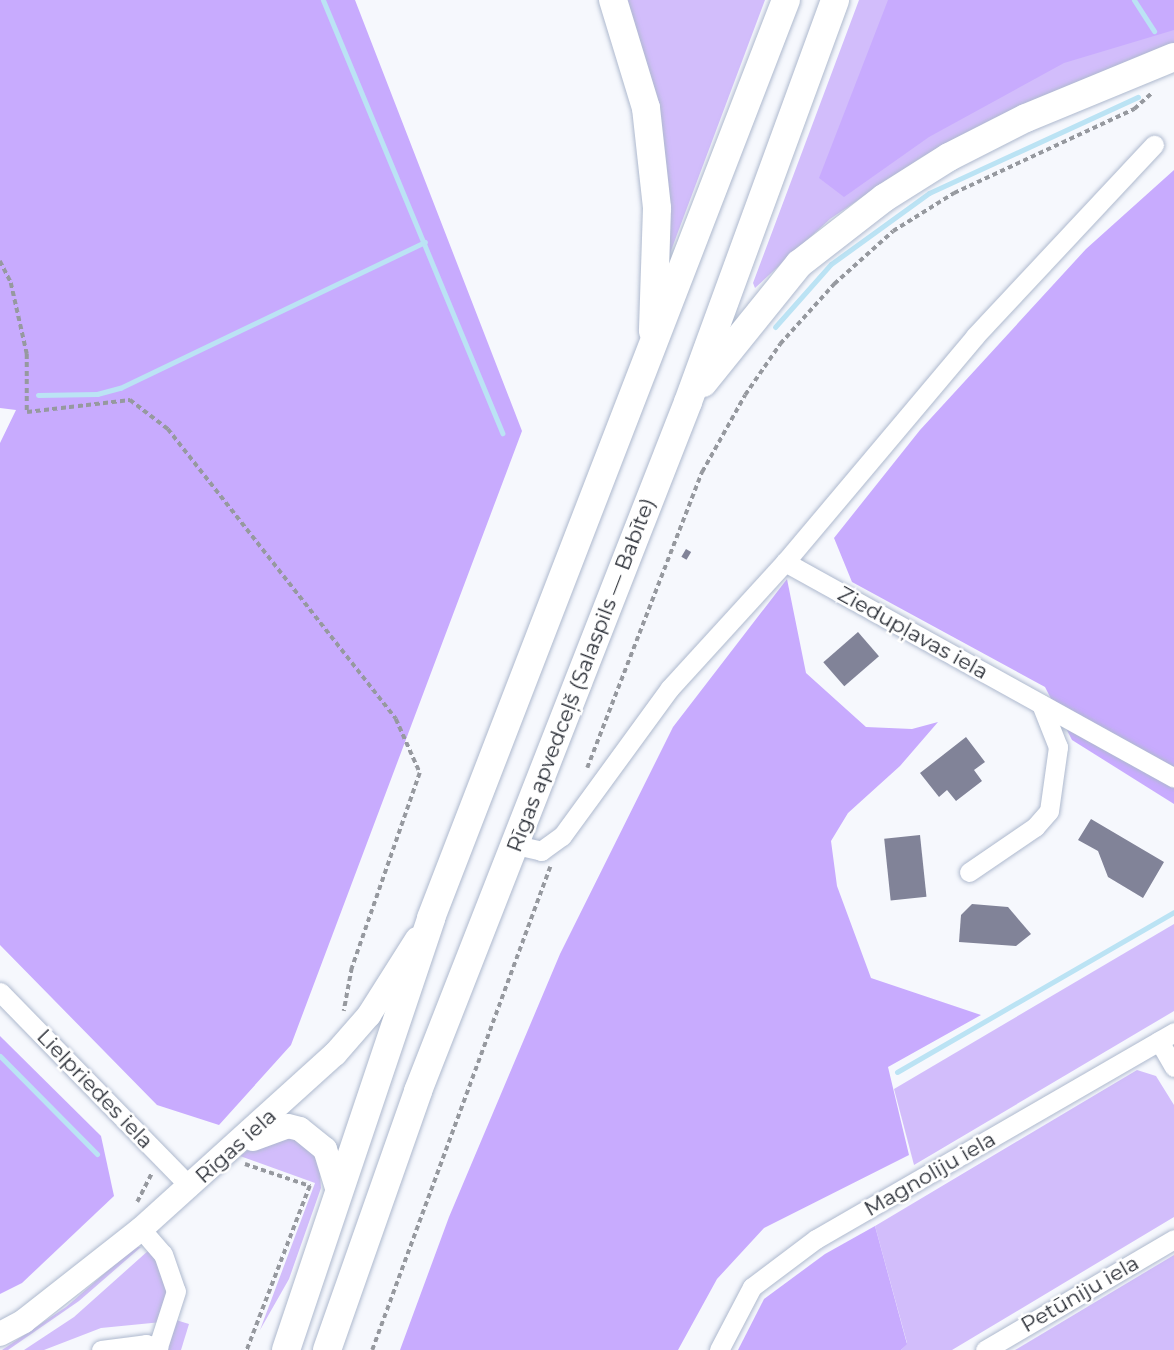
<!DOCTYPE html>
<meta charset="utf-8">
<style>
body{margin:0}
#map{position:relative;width:1174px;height:1350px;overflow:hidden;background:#f6f8fd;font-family:Montserrat,sans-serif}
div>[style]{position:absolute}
.green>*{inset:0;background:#d2bdfb}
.forest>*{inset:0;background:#c8abfe}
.stream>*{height:5px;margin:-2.5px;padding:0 2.5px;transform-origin:2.5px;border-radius:2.5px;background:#bbe3f4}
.building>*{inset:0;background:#818398;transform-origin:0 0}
.path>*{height:3.5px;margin-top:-1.75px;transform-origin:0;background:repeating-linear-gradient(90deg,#96999f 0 5px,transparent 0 8.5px)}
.roads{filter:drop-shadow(0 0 2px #aeb9ce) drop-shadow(0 0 2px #aeb9ce)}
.minor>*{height:19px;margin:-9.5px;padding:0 9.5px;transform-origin:9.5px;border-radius:9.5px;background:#fff}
.major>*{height:24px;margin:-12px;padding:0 12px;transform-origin:12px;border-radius:12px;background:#fff}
.highway>*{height:28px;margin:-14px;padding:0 14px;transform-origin:14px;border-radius:14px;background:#fff}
span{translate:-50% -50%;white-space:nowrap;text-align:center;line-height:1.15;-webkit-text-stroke:5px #fff;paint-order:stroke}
.street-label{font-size:21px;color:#292d35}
</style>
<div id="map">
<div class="green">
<div style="clip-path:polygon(619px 0,765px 0,666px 264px)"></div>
<div style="clip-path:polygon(859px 0,1174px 0,1174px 44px,973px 130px,922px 157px,830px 219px,755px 288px,753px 283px)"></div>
<div style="clip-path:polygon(1174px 924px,1174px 1011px,914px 1165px,894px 1089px)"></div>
<div style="clip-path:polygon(1137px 1070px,1156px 1076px,1174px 1105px,1174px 1217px,952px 1350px,901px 1350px,907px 1343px,875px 1226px)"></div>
<div style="clip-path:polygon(287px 1137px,301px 1140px,319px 1160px,321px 1188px,289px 1279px,260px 1330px,315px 1183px,240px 1156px,255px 1145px)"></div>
<div style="clip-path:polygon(135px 1247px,141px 1247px,79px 1301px,8px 1350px,2px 1350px,66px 1307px)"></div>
<div style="clip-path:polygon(149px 1250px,168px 1280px,162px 1322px,101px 1328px,44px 1350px,24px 1350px,74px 1317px)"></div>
<div style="clip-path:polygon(1174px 1255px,1174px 1350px,1015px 1350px)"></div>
<div style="clip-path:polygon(176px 1320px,189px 1324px,181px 1350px,166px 1350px)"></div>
</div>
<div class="forest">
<div style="clip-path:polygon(0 0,355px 0,522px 431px,291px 1045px,219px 1125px,157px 1105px,0 945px,0 443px,16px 410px,0 408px)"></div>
<div style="clip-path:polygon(888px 0,1174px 0,1174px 30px,1064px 63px,929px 137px,844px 197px,819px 178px)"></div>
<div style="clip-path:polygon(1174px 170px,1174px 804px,1072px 740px,1045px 687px,852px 582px,834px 538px,920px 430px,1086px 249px)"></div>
<div style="clip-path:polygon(787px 579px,806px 673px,866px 727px,912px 729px,938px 722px,900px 766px,848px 813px,831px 841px,837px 886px,871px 978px,981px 1015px,888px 1067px,909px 1155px,764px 1228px,717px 1279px,678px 1350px,400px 1350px,449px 1217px,560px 954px,673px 727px)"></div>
<div style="clip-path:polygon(0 1036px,101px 1136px,114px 1196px,22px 1283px,0 1294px)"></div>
<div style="clip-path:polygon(875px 1226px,907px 1344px,901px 1350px,738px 1350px,764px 1299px,825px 1254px)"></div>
</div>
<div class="stream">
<div style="left:323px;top:0;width:469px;rotate:67.5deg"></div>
<div style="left:1134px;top:0;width:37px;rotate:57deg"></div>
<div style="left:775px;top:327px;width:84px;rotate:-48.4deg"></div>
<div style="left:831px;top:264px;width:121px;rotate:-35.9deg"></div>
<div style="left:929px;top:193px;width:230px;rotate:-24.7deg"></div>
<div style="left:38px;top:395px;width:59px;rotate:-1deg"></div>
<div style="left:97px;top:394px;width:24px;rotate:-15deg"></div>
<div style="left:120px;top:388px;width:338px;rotate:-25.6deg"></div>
<div style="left:0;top:1056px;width:138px;rotate:45.3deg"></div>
<div style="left:897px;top:1072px;width:320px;rotate:-30deg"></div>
</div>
<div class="building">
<div style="left:686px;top:549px;width:6px;height:9px;rotate:31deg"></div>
<div style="left:858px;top:632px;width:32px;height:46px;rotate:49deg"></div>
<div style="clip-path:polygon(966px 737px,985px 762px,974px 770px,982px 781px,956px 801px,947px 790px,939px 797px,920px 773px)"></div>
<div style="clip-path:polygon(1091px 819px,1164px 862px,1143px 898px,1108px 877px,1098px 851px,1078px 840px)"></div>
<div style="left:920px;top:835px;width:62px;height:36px;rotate:84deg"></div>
<div style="clip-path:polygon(972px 904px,1008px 907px,1031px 934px,1016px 946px,959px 942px,961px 915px)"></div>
</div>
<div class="path">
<div style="left:0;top:261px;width:25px;rotate:63deg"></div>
<div style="left:11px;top:283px;width:73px;rotate:77.3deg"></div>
<div style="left:27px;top:354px;width:58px;rotate:90deg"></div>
<div style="left:27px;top:412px;width:104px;rotate:-6.6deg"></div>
<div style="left:130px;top:400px;width:48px;rotate:37.3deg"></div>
<div style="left:168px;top:429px;width:369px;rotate:51.8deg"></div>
<div style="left:396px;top:719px;width:59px;rotate:66deg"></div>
<div style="left:420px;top:773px;width:207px;rotate:109.2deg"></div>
<div style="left:352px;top:968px;width:44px;rotate:100.5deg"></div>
<div style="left:587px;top:768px;width:318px;rotate:-68.8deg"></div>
<div style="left:702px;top:472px;width:88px;rotate:-60.8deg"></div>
<div style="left:745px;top:395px;width:62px;rotate:-55.5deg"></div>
<div style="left:780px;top:344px;width:81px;rotate:-48deg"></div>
<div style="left:834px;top:284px;width:79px;rotate:-41.9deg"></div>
<div style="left:893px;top:231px;width:72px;rotate:-31.9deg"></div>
<div style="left:954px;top:193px;width:199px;rotate:-25deg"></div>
<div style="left:1134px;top:109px;width:25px;rotate:-42deg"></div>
<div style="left:245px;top:1164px;width:69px;rotate:18.7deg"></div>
<div style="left:310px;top:1186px;width:176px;rotate:111deg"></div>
<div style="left:137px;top:1202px;width:31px;rotate:-63deg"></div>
<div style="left:372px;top:1350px;width:515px;rotate:-69.77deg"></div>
</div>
<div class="roads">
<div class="minor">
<div style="left:785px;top:562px;width:445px;rotate:29deg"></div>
<div style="left:516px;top:845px;width:26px;rotate:13deg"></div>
<div style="left:541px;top:851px;width:26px;rotate:-36deg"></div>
<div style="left:562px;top:836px;width:183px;rotate:-53.9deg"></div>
<div style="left:670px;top:688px;width:171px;rotate:-47.6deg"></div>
<div style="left:785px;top:562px;width:295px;rotate:-49.9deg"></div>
<div style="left:975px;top:336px;width:262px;rotate:-46.9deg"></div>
<div style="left:969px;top:872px;width:80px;rotate:-34.3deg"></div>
<div style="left:1035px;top:827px;width:21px;rotate:-49deg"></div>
<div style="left:1049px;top:811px;width:65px;rotate:-82deg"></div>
<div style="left:1058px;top:747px;width:46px;rotate:-111.6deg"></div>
<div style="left:0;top:992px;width:272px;rotate:45.7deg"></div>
<div style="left:1159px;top:1041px;width:30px;rotate:60deg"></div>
<div style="left:141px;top:1229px;width:33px;rotate:49deg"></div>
<div style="left:163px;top:1254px;width:39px;rotate:71deg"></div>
<div style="left:176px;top:1291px;width:62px;rotate:107.9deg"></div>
<div style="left:101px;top:1350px;width:45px;rotate:-7.6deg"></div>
<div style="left:146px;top:1344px;width:13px;rotate:18deg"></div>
<div style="left:719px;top:1350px;width:71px;rotate:-62.4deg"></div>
<div style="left:752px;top:1287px;width:80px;rotate:-36.9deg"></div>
<div style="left:816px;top:1239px;width:414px;rotate:-30deg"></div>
<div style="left:985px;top:1350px;width:219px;rotate:-30.4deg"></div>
</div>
<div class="major">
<div style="left:253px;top:1139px;width:37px;rotate:-20deg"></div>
<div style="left:288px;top:1126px;width:12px;rotate:14deg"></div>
<div style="left:300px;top:1129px;width:32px;rotate:39deg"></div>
<div style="left:325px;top:1149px;width:41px;rotate:72.9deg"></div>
<div style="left:0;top:1334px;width:27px;rotate:-28deg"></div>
<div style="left:24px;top:1321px;width:149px;rotate:-38.2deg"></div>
<div style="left:141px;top:1229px;width:261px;rotate:-42.1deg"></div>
<div style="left:335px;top:1054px;width:52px;rotate:-48.9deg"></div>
<div style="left:369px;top:1015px;width:90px;rotate:-57.7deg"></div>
</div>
<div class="highway">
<div style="left:613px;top:0;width:113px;rotate:73deg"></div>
<div style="left:646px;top:108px;width:101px;rotate:83.7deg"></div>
<div style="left:657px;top:208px;width:123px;rotate:91.9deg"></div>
<div style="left:703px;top:383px;width:153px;rotate:-51.1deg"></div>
<div style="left:799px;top:264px;width:108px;rotate:-37.8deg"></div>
<div style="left:884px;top:198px;width:77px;rotate:-32.2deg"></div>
<div style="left:949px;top:157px;width:86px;rotate:-26.9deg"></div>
<div style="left:1026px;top:118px;width:160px;rotate:-22.4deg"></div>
<div style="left:286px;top:1350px;width:456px;rotate:-71.4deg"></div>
<div style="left:431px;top:918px;width:984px;rotate:-68.86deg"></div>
<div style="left:327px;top:1350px;width:275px;rotate:-70.6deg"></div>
<div style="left:418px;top:1091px;width:740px;rotate:-68.6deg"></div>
<div style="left:688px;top:402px;width:428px;rotate:-69.9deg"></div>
</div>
</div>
<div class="street-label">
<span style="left:913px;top:633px;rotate:29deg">Ziedupļavas iela</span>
<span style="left:581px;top:675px;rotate:-69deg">Rīgas apvedceļš (Salaspils — Babīte)</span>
<span style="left:95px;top:1089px;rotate:46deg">Lielpriedes iela</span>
<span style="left:236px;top:1146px;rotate:-42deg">Rīgas iela</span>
<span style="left:930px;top:1174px;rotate:-30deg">Magnoliju iela</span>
<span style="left:1080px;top:1294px;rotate:-30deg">Petūniju iela</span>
</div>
</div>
